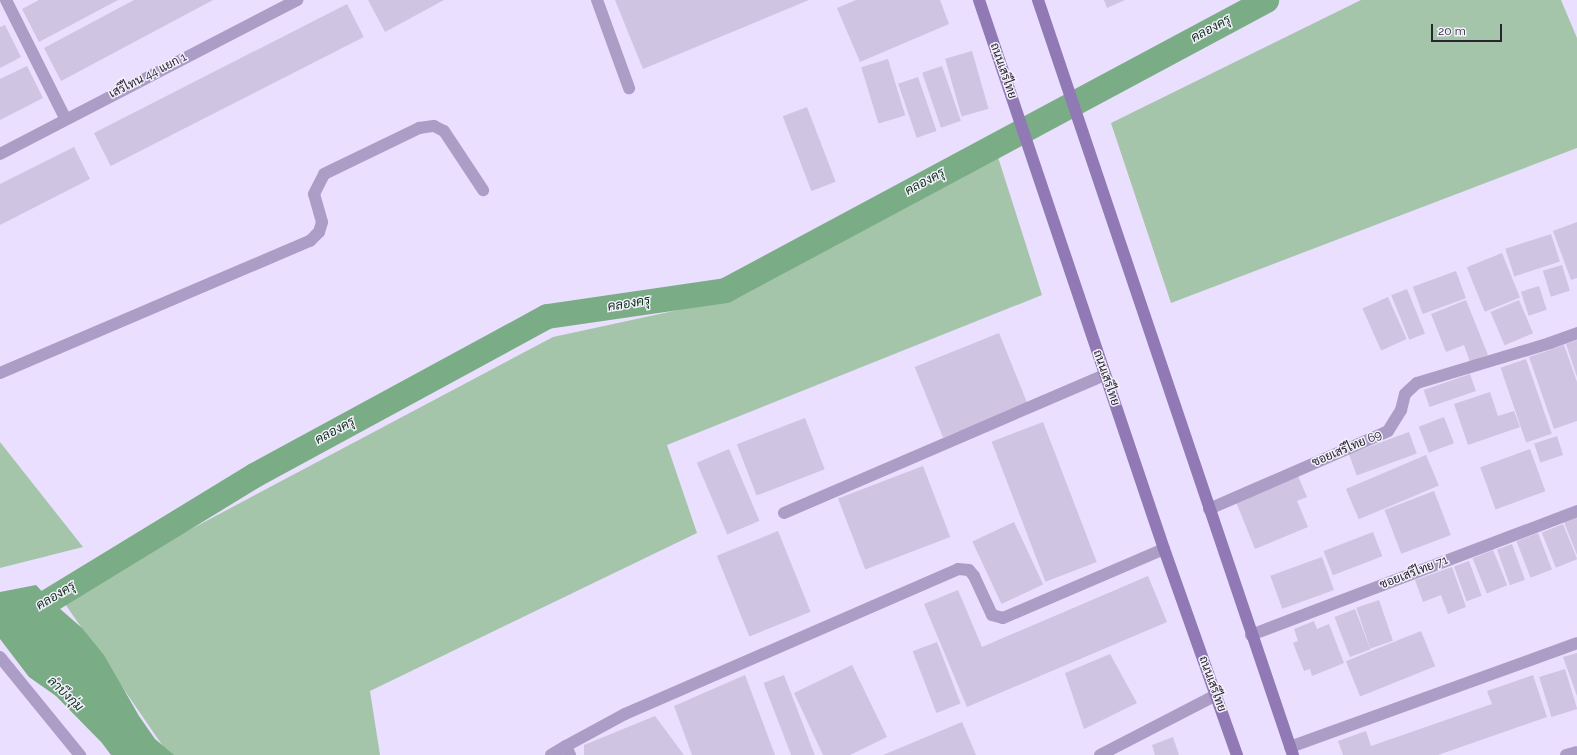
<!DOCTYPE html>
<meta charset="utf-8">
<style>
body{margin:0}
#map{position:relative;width:1577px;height:755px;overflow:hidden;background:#eadffe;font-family:Raleway,Sarabun,sans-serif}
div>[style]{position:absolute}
.green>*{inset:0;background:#a5c5ab}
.water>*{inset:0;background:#7aad85}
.canal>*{height:25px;margin:-12.5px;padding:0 12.5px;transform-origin:12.5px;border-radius:12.5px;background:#7aad85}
.building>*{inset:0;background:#cfc4e2;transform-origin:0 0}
.service>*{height:12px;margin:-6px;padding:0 6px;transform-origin:6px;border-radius:6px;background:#ac9dc7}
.minor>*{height:12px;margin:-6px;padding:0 6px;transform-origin:6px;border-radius:6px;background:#ac9dc7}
.secondary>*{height:12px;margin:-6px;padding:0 6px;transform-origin:6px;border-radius:6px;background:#9179b6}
span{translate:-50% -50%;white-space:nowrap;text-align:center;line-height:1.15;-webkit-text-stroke:3px #f4f0fc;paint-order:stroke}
.street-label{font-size:12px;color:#282430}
.water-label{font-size:13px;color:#0c3319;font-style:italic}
.scale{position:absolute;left:1431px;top:24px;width:71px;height:18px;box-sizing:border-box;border:2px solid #282430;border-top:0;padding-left:5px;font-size:12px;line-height:14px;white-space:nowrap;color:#282430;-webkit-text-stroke:3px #f4f0fc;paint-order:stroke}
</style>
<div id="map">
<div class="green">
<div style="clip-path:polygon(1361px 0,1561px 0,1577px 38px,1577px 148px,1171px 303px,1111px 123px)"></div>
<div style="clip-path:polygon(997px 154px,1042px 295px,667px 445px,697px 533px,370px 691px,380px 755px,169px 755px,61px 598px,553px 337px,729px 299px)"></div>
<div style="clip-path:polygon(0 442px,83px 547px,0 568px)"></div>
</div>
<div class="water">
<div style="clip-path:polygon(36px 585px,51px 601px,82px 628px,104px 655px,139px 716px,155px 739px,174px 755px,111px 755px,102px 743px,56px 696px,29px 677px,0 639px,0 592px)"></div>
</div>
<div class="canal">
<div style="left:0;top:620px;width:18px;rotate:-6deg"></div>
<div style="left:18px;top:618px;width:11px;rotate:-27deg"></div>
<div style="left:28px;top:613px;width:265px;rotate:-31.4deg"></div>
<div style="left:254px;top:475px;width:333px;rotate:-28.5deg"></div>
<div style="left:547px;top:316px;width:180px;rotate:-8.3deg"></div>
<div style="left:725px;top:290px;width:614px;rotate:-28.19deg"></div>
</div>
<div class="building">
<div style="clip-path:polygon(39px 0,118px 0,39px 42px,22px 9px)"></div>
<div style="clip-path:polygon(134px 0,213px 0,61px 81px,44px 48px)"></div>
<div style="clip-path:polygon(368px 0,444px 0,385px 32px)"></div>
<div style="clip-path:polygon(615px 0,809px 0,643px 69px)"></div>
<div style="clip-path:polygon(856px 0,940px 0,949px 24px,860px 62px,837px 8px)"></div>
<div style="clip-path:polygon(1104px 0,1125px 0,1107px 8px)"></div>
<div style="left:347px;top:4px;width:37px;height:284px;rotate:63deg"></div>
<div style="clip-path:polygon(5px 25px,21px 57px,0 68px,0 27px)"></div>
<div style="left:972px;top:51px;width:60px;height:28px;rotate:74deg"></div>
<div style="left:888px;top:59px;width:59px;height:28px;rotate:73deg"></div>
<div style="clip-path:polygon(27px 66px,43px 98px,0 120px,0 79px)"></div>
<div style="left:942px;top:66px;width:58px;height:21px;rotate:71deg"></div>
<div style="left:918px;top:77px;width:57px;height:21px;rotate:71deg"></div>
<div style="left:807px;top:107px;width:80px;height:26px;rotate:69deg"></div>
<div style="clip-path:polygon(74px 147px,90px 179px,0 225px,0 184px)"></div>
<div style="clip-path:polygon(1577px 222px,1577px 278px,1571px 280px,1553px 231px)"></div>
<div style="left:1551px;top:234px;width:29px;height:48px;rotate:72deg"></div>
<div style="left:1502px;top:253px;width:48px;height:38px;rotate:68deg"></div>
<div style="left:1562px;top:265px;width:27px;height:20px;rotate:73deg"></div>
<div style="left:1456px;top:271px;width:29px;height:46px;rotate:70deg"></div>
<div style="left:1539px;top:286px;width:25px;height:19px;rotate:72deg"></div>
<div style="left:1407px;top:289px;width:48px;height:17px;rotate:68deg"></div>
<div style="left:1388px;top:297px;width:46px;height:28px;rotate:66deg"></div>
<div style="clip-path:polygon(1466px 300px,1488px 355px,1470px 362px,1464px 345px,1446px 352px,1431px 314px)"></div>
<div style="left:1519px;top:300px;width:36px;height:31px;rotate:67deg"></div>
<div style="left:999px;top:333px;width:76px;height:91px;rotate:68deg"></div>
<div style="clip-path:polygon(1577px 340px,1577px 377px,1566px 344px)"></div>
<div style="clip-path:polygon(1564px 345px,1577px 382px,1577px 421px,1554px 429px,1529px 357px)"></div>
<div style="left:1526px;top:359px;width:79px;height:27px;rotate:71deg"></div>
<div style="left:1470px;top:374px;width:18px;height:49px;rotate:71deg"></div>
<div style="clip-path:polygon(1490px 392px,1498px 416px,1514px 411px,1520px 427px,1468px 445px,1454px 404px)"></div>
<div style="left:1444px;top:417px;width:28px;height:27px;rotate:69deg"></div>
<div style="left:805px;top:418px;width:55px;height:73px;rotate:69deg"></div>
<div style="left:1043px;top:422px;width:150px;height:55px;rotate:69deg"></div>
<div style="left:1409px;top:432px;width:23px;height:64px;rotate:70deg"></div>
<div style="left:1557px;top:436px;width:20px;height:24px;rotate:72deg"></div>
<div style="left:729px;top:449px;width:78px;height:35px;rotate:67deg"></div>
<div style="left:1530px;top:449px;width:45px;height:53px;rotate:70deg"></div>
<div style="left:1426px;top:455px;width:33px;height:87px;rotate:67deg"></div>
<div style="left:923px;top:466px;width:76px;height:91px;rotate:69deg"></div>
<div style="clip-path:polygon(1298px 476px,1307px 497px,1297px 501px,1308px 527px,1255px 549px,1236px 502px)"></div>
<div style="left:1434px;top:491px;width:47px;height:53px;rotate:69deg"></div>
<div style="clip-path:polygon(1577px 517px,1577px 555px,1564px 522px)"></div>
<div style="left:1014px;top:522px;width:69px;height:46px;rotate:65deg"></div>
<div style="left:1563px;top:524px;width:38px;height:23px;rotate:68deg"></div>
<div style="left:778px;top:531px;width:87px;height:66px;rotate:68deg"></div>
<div style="left:1373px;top:532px;width:26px;height:53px;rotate:69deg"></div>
<div style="left:1538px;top:533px;width:39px;height:23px;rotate:69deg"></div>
<div style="left:1512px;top:544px;width:38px;height:16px;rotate:70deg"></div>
<div style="left:1493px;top:550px;width:38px;height:22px;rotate:68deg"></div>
<div style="left:1322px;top:557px;width:35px;height:55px;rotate:70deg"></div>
<div style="left:1469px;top:561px;width:37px;height:16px;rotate:70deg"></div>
<div style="clip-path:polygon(1452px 567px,1466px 607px,1448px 614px,1441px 595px,1423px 602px,1415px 580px)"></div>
<div style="clip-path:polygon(1148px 576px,1167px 622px,967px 707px,924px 604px,958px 590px,982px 647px)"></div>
<div style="left:1379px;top:600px;width:43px;height:24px;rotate:71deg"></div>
<div style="left:1355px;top:609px;width:43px;height:22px;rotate:69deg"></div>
<div style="clip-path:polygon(1314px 621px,1317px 629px,1329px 624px,1344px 663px,1312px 676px,1310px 669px,1304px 671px,1293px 643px,1298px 641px,1294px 629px)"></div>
<div style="left:1421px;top:631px;width:38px;height:81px;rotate:68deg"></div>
<div style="left:937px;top:642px;width:66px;height:26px;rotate:69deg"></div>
<div style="clip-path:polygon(1577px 653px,1577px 696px,1563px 657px)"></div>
<div style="clip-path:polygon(1110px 654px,1137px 703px,1084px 729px,1065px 673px)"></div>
<div style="clip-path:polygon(852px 665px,887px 737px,850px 755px,823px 755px,794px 693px)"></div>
<div style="left:1565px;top:669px;width:42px;height:27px;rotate:73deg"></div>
<div style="clip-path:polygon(745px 675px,775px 755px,692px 755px,674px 706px)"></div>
<div style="left:784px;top:675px;width:86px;height:22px;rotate:69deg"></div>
<div style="clip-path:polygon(1533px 675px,1547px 717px,1438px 755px,1343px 755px,1338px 741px,1366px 731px,1371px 746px,1492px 704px,1487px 691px)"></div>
<div style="clip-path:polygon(655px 716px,684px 755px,584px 755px,584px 745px)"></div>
<div style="clip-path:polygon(962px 722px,976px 755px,883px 755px)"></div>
<div style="clip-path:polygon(1173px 737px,1179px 755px,1155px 755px,1152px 745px)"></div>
</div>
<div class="service">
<div style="left:1100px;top:755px;width:131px;rotate:-27.3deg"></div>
</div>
<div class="minor">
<div style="left:6px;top:0;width:132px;rotate:63.4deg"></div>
<div style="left:597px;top:0;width:94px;rotate:70deg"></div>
<div style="left:0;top:154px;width:335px;rotate:-27.4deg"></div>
<div style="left:0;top:373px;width:337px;rotate:-23.1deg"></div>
<div style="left:310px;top:241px;width:13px;rotate:-45deg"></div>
<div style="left:319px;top:232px;width:10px;rotate:-73deg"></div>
<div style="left:322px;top:222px;width:29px;rotate:-106deg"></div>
<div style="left:314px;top:194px;width:22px;rotate:-63deg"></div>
<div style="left:324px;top:174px;width:106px;rotate:-25.8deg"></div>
<div style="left:419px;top:128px;width:15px;rotate:-8deg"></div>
<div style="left:434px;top:126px;width:11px;rotate:27deg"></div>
<div style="left:444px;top:131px;width:71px;rotate:56.5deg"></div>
<div style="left:1209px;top:509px;width:195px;rotate:-23.5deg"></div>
<div style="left:1388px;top:431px;width:25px;rotate:-58deg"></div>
<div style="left:1401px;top:410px;width:16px;rotate:-76deg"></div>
<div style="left:1405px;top:394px;width:16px;rotate:-43deg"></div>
<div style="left:1417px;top:383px;width:139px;rotate:-16.7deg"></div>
<div style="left:1550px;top:343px;width:29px;rotate:-20deg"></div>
<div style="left:784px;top:513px;width:349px;rotate:-23.3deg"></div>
<div style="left:1251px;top:635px;width:349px;rotate:-20.8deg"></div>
<div style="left:0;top:657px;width:127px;rotate:50.8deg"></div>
<div style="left:566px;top:746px;width:67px;rotate:-28.5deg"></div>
<div style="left:625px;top:714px;width:363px;rotate:-23.5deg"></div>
<div style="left:958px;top:569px;width:11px;rotate:5deg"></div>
<div style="left:969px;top:570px;width:8px;rotate:50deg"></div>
<div style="left:974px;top:576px;width:43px;rotate:65.2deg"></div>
<div style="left:992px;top:615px;width:11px;rotate:15deg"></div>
<div style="left:1003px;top:618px;width:175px;rotate:-23.2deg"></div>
<div style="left:1290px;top:747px;width:305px;rotate:-19.9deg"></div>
<div style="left:551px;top:755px;width:17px;rotate:-31deg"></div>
<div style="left:566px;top:746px;width:10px;rotate:66deg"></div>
<div style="left:1566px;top:755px;width:11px;rotate:-15deg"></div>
</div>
<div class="secondary">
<div style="left:979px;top:0;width:579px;rotate:71.38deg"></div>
<div style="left:1164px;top:549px;width:219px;rotate:70.5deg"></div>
<div style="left:1038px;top:0;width:797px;rotate:71.34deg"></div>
</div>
<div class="street-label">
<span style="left:1003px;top:71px;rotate:71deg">ถนนเสรีไทย</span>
<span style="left:148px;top:76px;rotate:-27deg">เสรีไทน 44 แยก 1</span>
<span style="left:1106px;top:378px;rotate:71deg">ถนนเสรีไทย</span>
<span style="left:1347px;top:449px;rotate:-23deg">ซอยเสรีไทย 69</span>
<span style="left:1414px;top:573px;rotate:-21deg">ซอยเสรีไทย 71</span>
<span style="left:1212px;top:684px;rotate:70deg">ถนนเสรีไทย</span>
</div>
<div class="water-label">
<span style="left:1211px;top:29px;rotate:-28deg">คลองครุ</span>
<span style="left:925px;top:182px;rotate:-28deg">คลองครุ</span>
<span style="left:629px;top:304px;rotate:-9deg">คลองครุ</span>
<span style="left:335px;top:431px;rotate:-28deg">คลองครุ</span>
<span style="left:56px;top:596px;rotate:-31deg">คลองครุ</span>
<span style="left:65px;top:694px;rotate:44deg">ลำบึงกุ่ม</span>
</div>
<div class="scale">20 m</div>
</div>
